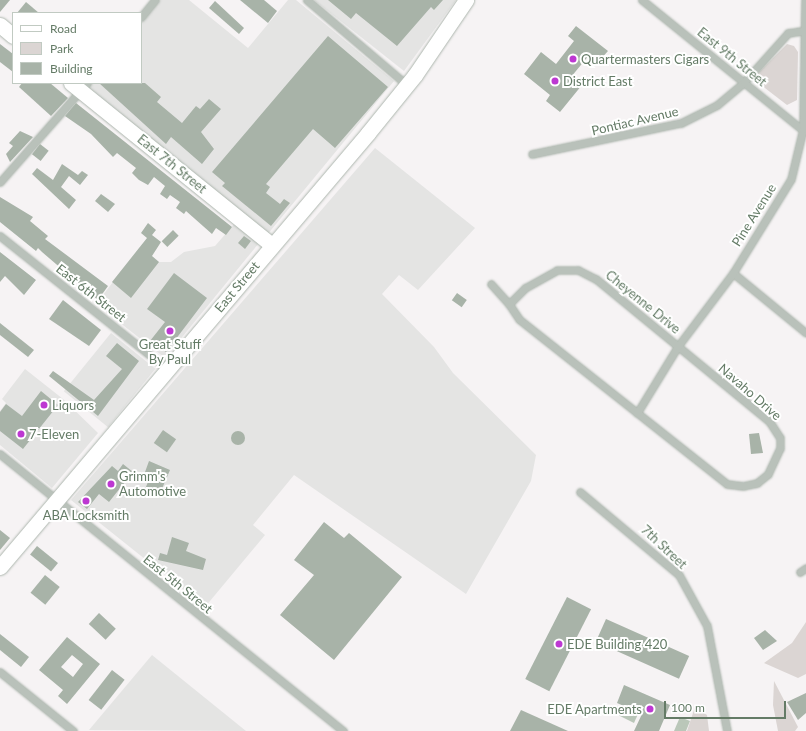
<!DOCTYPE html>
<style>
body{margin:0}
#map{position:relative;width:806px;height:731px;overflow:hidden;background:#f6f3f4;font-family:Lato,sans-serif}
div>[style]{position:absolute}
.built>*{inset:0;background:#e4e4e3;transform-origin:0 0}
.green>*{inset:0;background:#dbd5d3}
.water>*{inset:0;background:#bac7b9}
.building>*{inset:0;background:#a8b3a8;transform-origin:0 0}
.round{border-radius:50%}
.roads{filter:drop-shadow(0 0 1px #adb6ae) drop-shadow(0 0 1px #adb6ae)}
.minor>*{height:7px;margin:-3.5px;padding:0 3.5px;transform-origin:3.5px;border-radius:3.5px;background:#b9c1ba}
.major>*{height:15px;margin:-7.5px;padding:0 7.5px;transform-origin:7.5px;border-radius:7.5px;background:#fff}
.dots>*{width:11px;height:11px;translate:-50% -50%;box-sizing:border-box;border:2px solid #fff;border-radius:50%}
span{translate:-50% -50%;white-space:nowrap;text-align:center;line-height:1.15;-webkit-text-stroke:4px #fff;paint-order:stroke}
.street-label{font-size:13px;color:#647b66}
.poi-label{font-size:13px;color:#647b66}
.left{translate:0 -50%;text-align:left}
.right{translate:-100% -50%;text-align:right}
.legend{position:absolute;left:12px;top:12px;width:130px;height:72px;box-sizing:border-box;background:#fff;border:1px solid #c1cac2;margin:0;padding:5px 7px;list-style:none;font-size:12px;color:#647b66}
.legend li{display:flex;align-items:center;gap:8px;height:20px}
.legend b{width:20px;border:1px solid #c1cac2}
.scale{position:absolute;left:664px;top:701px;width:122px;height:18px;box-sizing:border-box;border:2px solid #647b66;border-top:0;padding-left:5px;font-size:12px;line-height:14px;white-space:nowrap;color:#647b66;-webkit-text-stroke:3px #fff;paint-order:stroke}
</style>
<div id="map">
<div class="built">
<div style="clip-path:polygon(160px 0,189px 0,248px 48px,288px 0,296px 0,394px 81px,267px 235px,88px 87px,91px 83px,141px 83px,141px 23px)"></div>
<div style="clip-path:polygon(314px 0,456px 0,404px 71px)"></div>
<div style="clip-path:polygon(375px 148px,475px 228px,418px 290px,399px 275px,382px 294px,434px 347px,453px 373px,536px 455px,531px 481px,466px 594px,294px 475px,253px 525px,265px 535px,205px 607px,71px 500px)"></div>
<div style="clip-path:polygon(235px 223px,259px 243px,165px 358px,96px 304px,140px 247px,159px 262px,171px 262px,184px 252px,215px 246px)"></div>
<div style="left:111px;top:333px;width:57px;height:75px;rotate:39deg"></div>
<div style="clip-path:polygon(25px 369px,63px 399px,98px 433px,52px 488px,0 445px,0 411px,6px 403px,2px 399px)"></div>
<div style="clip-path:polygon(152px 655px,246px 731px,89px 730px)"></div>
</div>
<div class="green">
<div style="clip-path:polygon(787px 44px,794px 46px,798px 52px,797px 100px,787px 105px,757px 82px,758px 73px)"></div>
<div style="clip-path:polygon(806px 622px,806px 674px,798px 678px,764px 663px,792px 643px)"></div>
<div style="clip-path:polygon(774px 681px,798px 727px,795px 731px,778px 731px,773px 705px)"></div>
<div style="clip-path:polygon(695px 707px,707px 715px,709px 731px,687px 731px)"></div>
</div>
<div class="water">
<div style="clip-path:polygon(617px 706px,638px 714px,634px 723px,614px 713px)"></div>
<div style="clip-path:polygon(680px 717px,690px 721px,686px 731px,674px 731px)"></div>
</div>
<div class="building">
<div style="clip-path:polygon(0 0,10px 0,0 12px)"></div>
<div style="clip-path:polygon(240px 0,264px 0,277px 11px,268px 23px)"></div>
<div style="clip-path:polygon(328px 0,443px 0,434px 10px,431px 7px,397px 46px,356px 13px,351px 19px)"></div>
<div style="clip-path:polygon(215px 1px,244px 28px,239px 34px,209px 8px)"></div>
<div style="clip-path:polygon(26px 2px,39px 13px,17px 13px)"></div>
<div style="clip-path:polygon(576px 26px,608px 51px,599px 61px,590px 54px,571px 77px,582px 85px,560px 112px,546px 101px,550px 95px,524px 74px,541px 52px,556px 64px,574px 41px,568px 36px)"></div>
<div style="clip-path:polygon(328px 36px,388px 87px,335px 148px,313px 129px,266px 184px,270px 187px,266px 193px,280px 204px,284px 199px,290px 203px,271px 226px,222px 186px,225px 183px,212px 172px)"></div>
<div style="clip-path:polygon(0 44px,13px 54px,13px 72px,0 62px)"></div>
<div style="clip-path:polygon(22px 83px,50px 83px,68px 98px,51px 116px,19px 87px)"></div>
<div style="clip-path:polygon(99px 83px,145px 83px,161px 97px,157px 102px,182px 123px,196px 106px,200px 109px,209px 99px,221px 109px,201px 132px,214px 149px,202px 164px,171px 137px,166px 144px)"></div>
<div style="clip-path:polygon(76px 103px,232px 227px,226px 235px,216px 228px,212px 234px,186px 211px,184px 214px,176px 208px,180px 202px,170px 195px,167px 199px,160px 194px,165px 186px,154px 177px,148px 185px,139px 180px,132px 173px,136px 168px,117px 153px,113px 157px,91px 134px,65px 116px)"></div>
<div style="clip-path:polygon(20px 131px,33px 137px,10px 162px,6px 154px,13px 146px,9px 143px)"></div>
<div style="left:40px;top:144px;width:11px;height:13px;rotate:38deg"></div>
<div style="clip-path:polygon(62px 164px,78px 175px,82px 171px,88px 175px,80px 185px,69px 176px,61px 187px,76px 200px,69px 209px,32px 174px,37px 168px,53px 180px)"></div>
<div style="clip-path:polygon(101px 194px,115px 204px,108px 212px,95px 201px)"></div>
<div style="clip-path:polygon(0 197px,33px 217px,30px 221px,48px 236px,45px 239px,108px 286px,98px 300px,42px 252px,38px 248px,36px 251px,0 222px)"></div>
<div style="clip-path:polygon(148px 223px,156px 230px,152px 235px,161px 242px,152px 256px,159px 262px,131px 298px,112px 282px,147px 238px,141px 233px)"></div>
<div style="left:173px;top:230px;width:8px;height:16px;rotate:45deg"></div>
<div style="clip-path:polygon(244px 236px,251px 241px,245px 249px,238px 243px)"></div>
<div style="clip-path:polygon(0 252px,36px 280px,24px 295px,5px 276px,0 282px)"></div>
<div style="clip-path:polygon(174px 273px,207px 298px,166px 352px,150px 341px,165px 322px,147px 309px)"></div>
<div style="left:457px;top:293px;width:12px;height:9px;rotate:35deg"></div>
<div style="clip-path:polygon(63px 300px,101px 330px,89px 346px,49px 319px)"></div>
<div style="clip-path:polygon(0 323px,34px 350px,28px 357px,0 335px)"></div>
<div style="clip-path:polygon(117px 343px,139px 361px,98px 416px,49px 376px,53px 371px,94px 400px,122px 369px,106px 356px)"></div>
<div style="clip-path:polygon(41px 391px,58px 405px,23px 449px,0 431px,0 412px,6px 404px,22px 416px)"></div>
<div style="left:163px;top:430px;width:16px;height:16px;rotate:35deg"></div>
<div class="round" style="left:231px;top:431px;width:14px;height:14px"></div>
<div style="clip-path:polygon(759px 433px,763px 453px,751px 454px,749px 434px)"></div>
<div style="clip-path:polygon(149px 461px,170px 470px,158px 498px,144px 492px,151px 474px,145px 472px)"></div>
<div style="clip-path:polygon(123px 464px,133px 472px,109px 502px,99px 494px,87px 509px,78px 502px,112px 466px,118px 471px)"></div>
<div style="clip-path:polygon(324px 522px,344px 538px,349px 533px,402px 577px,334px 660px,280px 615px,314px 575px,294px 560px)"></div>
<div style="clip-path:polygon(0 530px,10px 538px,0 550px)"></div>
<div style="clip-path:polygon(172px 537px,189px 543px,186px 551px,206px 559px,203px 570px,158px 560px,160px 553px,167px 555px)"></div>
<div style="left:37px;top:546px;width:27px;height:11px;rotate:39deg"></div>
<div style="left:45px;top:575px;width:19px;height:23px;rotate:39deg"></div>
<div style="left:567px;top:597px;width:27px;height:92px;rotate:27deg"></div>
<div style="left:99px;top:613px;width:23px;height:15px;rotate:43deg"></div>
<div style="left:606px;top:619px;width:91px;height:25px;rotate:24deg"></div>
<div style="clip-path:polygon(765px 630px,777px 641px,763px 650px,754px 638px)"></div>
<div style="clip-path:polygon(0 634px,29px 657px,21px 667px,0 650px)"></div>
<div style="clip-path:polygon(evenodd,67px 637px,100px 664px,67px 704px,58px 696px,63px 690px,39px 670px,67px 637px,72px 655px,83px 664px,73px 677px,61px 667px,72px 655px)"></div>
<div style="left:112px;top:670px;width:16px;height:38px;rotate:38deg"></div>
<div style="clip-path:polygon(624px 685px,670px 705px,659px 731px,634px 731px,642px 714px,617px 703px)"></div>
<div style="clip-path:polygon(806px 693px,806px 713px,798px 720px,787px 702px)"></div>
<div style="clip-path:polygon(521px 710px,568px 731px,510px 731px)"></div>
</div>
<div class="roads">
<div class="minor">
<div style="left:307px;top:0;width:131px;rotate:40.4deg"></div>
<div style="left:642px;top:0;width:208px;rotate:39deg"></div>
<div style="left:141px;top:17px;width:22px;rotate:-51deg"></div>
<div style="left:532px;top:154px;width:152px;rotate:-11.8deg"></div>
<div style="left:681px;top:123px;width:40px;rotate:-26.6deg"></div>
<div style="left:717px;top:105px;width:35px;rotate:-40deg"></div>
<div style="left:744px;top:82px;width:66px;rotate:-48.1deg"></div>
<div style="left:788px;top:33px;width:18px;rotate:-9deg"></div>
<div style="left:0;top:182px;width:132px;rotate:-48.7deg"></div>
<div style="left:0;top:236px;width:213px;rotate:38.5deg"></div>
<div style="left:557px;top:270px;width:21px"></div>
<div style="left:578px;top:270px;width:20px;rotate:27deg"></div>
<div style="left:596px;top:279px;width:224px;rotate:39.4deg"></div>
<div style="left:769px;top:421px;width:20px;rotate:57deg"></div>
<div style="left:780px;top:438px;width:10px;rotate:90deg"></div>
<div style="left:780px;top:448px;width:29px;rotate:115deg"></div>
<div style="left:768px;top:474px;width:14px;rotate:141deg"></div>
<div style="left:757px;top:483px;width:14px;rotate:168deg"></div>
<div style="left:743px;top:486px;width:16px;rotate:-173deg"></div>
<div style="left:727px;top:484px;width:265px;rotate:-141.6deg"></div>
<div style="left:519px;top:319px;width:18px;rotate:-124deg"></div>
<div style="left:509px;top:304px;width:23px;rotate:-45deg"></div>
<div style="left:525px;top:288px;width:37px;rotate:-29deg"></div>
<div style="left:733px;top:273px;width:94px;rotate:39.4deg"></div>
<div style="left:491px;top:284px;width:27px;rotate:48deg"></div>
<div style="left:637px;top:413px;width:79px;rotate:-58.5deg"></div>
<div style="left:678px;top:346px;width:91px;rotate:-53deg"></div>
<div style="left:733px;top:273px;width:110px;rotate:-58.3deg"></div>
<div style="left:791px;top:179px;width:51px;rotate:-76.5deg"></div>
<div style="left:803px;top:129px;width:129px;rotate:-89.1deg"></div>
<div style="left:0;top:454px;width:441px;rotate:38.9deg"></div>
<div style="left:580px;top:492px;width:129px;rotate:40deg"></div>
<div style="left:679px;top:575px;width:58px;rotate:61.2deg"></div>
<div style="left:707px;top:626px;width:107px;rotate:79.2deg"></div>
<div style="left:800px;top:572px;width:7px;rotate:-34deg"></div>
<div style="left:0;top:672px;width:94px;rotate:38.9deg"></div>
</div>
<div class="major">
<div style="left:0;top:25px;width:17px;rotate:40deg"></div>
<div style="left:71px;top:83px;width:258px;rotate:38.9deg"></div>
<div style="left:0;top:567px;width:569px;rotate:-49.7deg"></div>
<div style="left:368px;top:133px;width:75px;rotate:-51deg"></div>
<div style="left:415px;top:75px;width:91px;rotate:-55.8deg"></div>
</div>
</div>
<div class="dots">
<div style="left:573px;top:59px;background:#bd38d2"></div>
<div style="left:555px;top:81px;background:#bd38d2"></div>
<div style="left:170px;top:331px;background:#bd38d2"></div>
<div style="left:44px;top:405px;background:#bd38d2"></div>
<div style="left:21px;top:434px;background:#bd38d2"></div>
<div style="left:111px;top:484px;background:#bd38d2"></div>
<div style="left:86px;top:501px;background:#bd38d2"></div>
<div style="left:559px;top:644px;background:#bd38d2"></div>
<div style="left:650px;top:709px;background:#bd38d2"></div>
</div>
<div class="street-label">
<span style="left:732px;top:57px;rotate:39deg">East 9th Street</span>
<span style="left:635px;top:121px;rotate:-13deg">Pontiac Avenue</span>
<span style="left:172px;top:164px;rotate:39deg">East 7th Street</span>
<span style="left:754px;top:215px;rotate:-58deg">Pine Avenue</span>
<span style="left:237px;top:287px;rotate:-50deg">East Street</span>
<span style="left:91px;top:293px;rotate:38deg">East 6th Street</span>
<span style="left:643px;top:302px;rotate:39deg">Cheyenne Drive</span>
<span style="left:750px;top:392px;rotate:41deg">Navaho Drive</span>
<span style="left:664px;top:547px;rotate:43deg">7th Street</span>
<span style="left:178px;top:584px;rotate:39deg">East 5th Street</span>
</div>
<div class="poi-label">
<span class="left" style="left:581px;top:59px">Quartermasters Cigars</span>
<span class="left" style="left:563px;top:81px">District East</span>
<span style="left:170px;top:352px">Great Stuff<br>By Paul</span>
<span class="left" style="left:52px;top:405px">Liquors</span>
<span class="left" style="left:29px;top:434px">7-Eleven</span>
<span class="left" style="left:119px;top:484px">Grimm's<br>Automotive</span>
<span style="left:86px;top:515px">ABA Locksmith</span>
<span class="left" style="left:567px;top:644px">EDE Building 420</span>
<span class="right" style="left:642px;top:709px">EDE Apartments</span>
</div>
<ul class="legend">
<li><b style="height:5px;background:#fff"></b>Road</li>
<li><b style="height:11px;background:#dbd5d3"></b>Park</li>
<li><b style="height:11px;background:#a8b3a8"></b>Building</li>
</ul>
<div class="scale">100 m</div>
</div>
